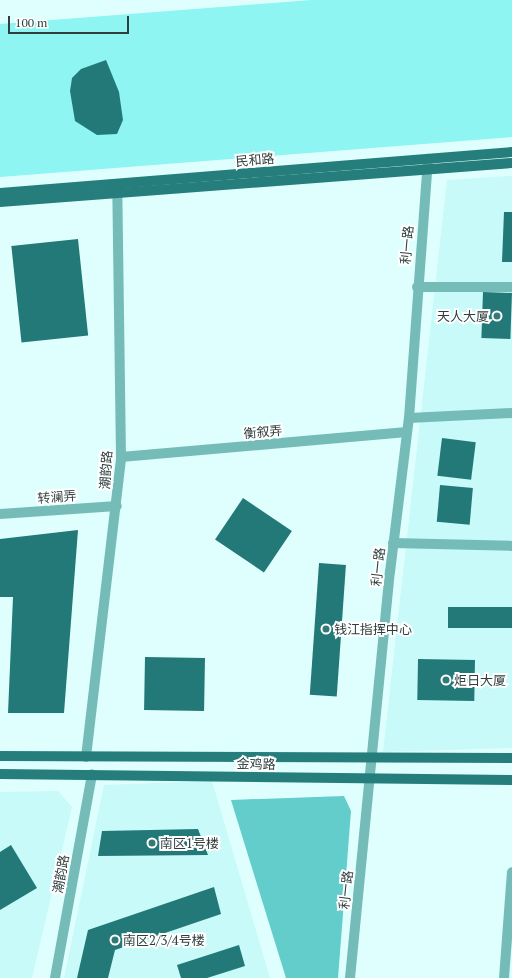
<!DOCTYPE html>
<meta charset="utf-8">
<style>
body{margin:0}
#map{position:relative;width:512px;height:978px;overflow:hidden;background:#defffd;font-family:"PT Serif","Noto Sans SC",serif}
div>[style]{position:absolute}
.built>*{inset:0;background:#c7faf8}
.green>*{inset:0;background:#8ef5f2}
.forest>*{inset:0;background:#62cdca}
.building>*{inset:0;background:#237977;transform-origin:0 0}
.minor>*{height:10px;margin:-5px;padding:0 5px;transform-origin:5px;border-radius:5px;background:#75bcb9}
.major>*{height:10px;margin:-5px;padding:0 5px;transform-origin:5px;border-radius:5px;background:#267e7c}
.dots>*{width:11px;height:11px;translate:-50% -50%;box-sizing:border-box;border:2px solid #fff;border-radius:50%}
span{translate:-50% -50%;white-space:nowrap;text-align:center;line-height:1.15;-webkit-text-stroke:4px #fff;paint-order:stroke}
.street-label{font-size:13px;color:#2e3e3d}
.poi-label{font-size:13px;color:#2e3e3d}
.right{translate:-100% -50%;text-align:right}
.left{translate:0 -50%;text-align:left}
.scale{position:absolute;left:8px;top:16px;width:121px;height:18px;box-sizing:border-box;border:2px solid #2e3e3d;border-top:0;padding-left:5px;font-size:12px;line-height:14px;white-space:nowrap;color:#2e3e3d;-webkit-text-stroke:3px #fff;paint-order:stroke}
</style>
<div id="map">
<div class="built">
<div style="clip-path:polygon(512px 176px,512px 748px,383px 752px,447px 180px)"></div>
<div style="clip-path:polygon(212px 781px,270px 978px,64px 978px,104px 785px)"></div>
<div style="clip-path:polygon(58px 791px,72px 807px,32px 978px,0 978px,0 792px)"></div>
</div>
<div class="green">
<div style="clip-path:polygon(311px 0,512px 0,512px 137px,0 177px,0 24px)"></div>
</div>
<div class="forest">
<div style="clip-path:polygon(344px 796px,351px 811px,338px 978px,286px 978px,231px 800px)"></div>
</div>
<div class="building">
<div style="clip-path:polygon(106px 60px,119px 92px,123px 120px,117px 134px,97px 135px,75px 121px,70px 91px,72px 78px,81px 69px)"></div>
<div style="clip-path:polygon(504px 212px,512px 212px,512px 262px,502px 262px)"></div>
<div style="left:78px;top:239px;width:97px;height:67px;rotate:84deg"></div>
<div style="left:483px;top:292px;width:29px;height:46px;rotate:2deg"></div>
<div style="left:442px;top:438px;width:34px;height:38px;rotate:7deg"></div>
<div style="left:440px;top:485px;width:33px;height:37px;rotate:5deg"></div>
<div style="left:243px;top:498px;width:59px;height:50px;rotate:34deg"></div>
<div style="clip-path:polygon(78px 530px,64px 713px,8px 713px,13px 597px,0 597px,0 539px)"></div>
<div style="left:319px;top:563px;width:27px;height:132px;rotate:4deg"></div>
<div style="left:512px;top:607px;width:21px;height:64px;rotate:90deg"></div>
<div style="left:145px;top:657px;width:60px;height:53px;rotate:1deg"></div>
<div style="left:418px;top:659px;width:57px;height:41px;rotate:1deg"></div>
<div style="clip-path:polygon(198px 829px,208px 855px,98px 856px,102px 831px)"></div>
<div style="clip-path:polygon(11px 845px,37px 888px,0 910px,0 852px)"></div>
<div style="clip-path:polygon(214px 887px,221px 914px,115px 950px,108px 978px,77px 978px,88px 930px)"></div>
<div style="clip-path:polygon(239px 945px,245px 966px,207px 978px,181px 978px,177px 965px)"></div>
</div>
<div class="minor">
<div style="left:417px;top:287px;width:95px"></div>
<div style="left:409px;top:418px;width:103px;rotate:-2.8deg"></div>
<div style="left:121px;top:457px;width:287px;rotate:-5deg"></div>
<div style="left:0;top:514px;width:117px;rotate:-3.9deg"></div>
<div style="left:393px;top:543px;width:119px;rotate:1.4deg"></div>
<div style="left:86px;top:757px;width:302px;rotate:-83.3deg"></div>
<div style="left:121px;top:457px;width:272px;rotate:-90.8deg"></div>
<div style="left:55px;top:978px;width:207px;rotate:-79.7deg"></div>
<div style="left:350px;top:978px;width:408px;rotate:-84.4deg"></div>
<div style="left:390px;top:572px;width:155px;rotate:-83deg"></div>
<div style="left:409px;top:418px;width:260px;rotate:-85.8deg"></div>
<div style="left:504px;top:978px;width:106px;rotate:-85.7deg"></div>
</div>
<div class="major">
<div style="left:0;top:193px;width:514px;rotate:-4.58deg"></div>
<div style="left:0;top:202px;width:513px;rotate:-4.36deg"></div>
<div style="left:0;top:756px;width:512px;rotate:0.22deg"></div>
<div style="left:0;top:774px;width:512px;rotate:0.67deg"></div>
</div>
<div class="dots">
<div style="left:497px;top:316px;background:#317a78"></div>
<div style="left:326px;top:629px;background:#317a78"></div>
<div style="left:446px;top:680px;background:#317a78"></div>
<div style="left:152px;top:843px;background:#317a78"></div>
<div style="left:115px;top:940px;background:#317a78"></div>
</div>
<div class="street-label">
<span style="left:255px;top:160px;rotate:-5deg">民和路</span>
<span style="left:407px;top:245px;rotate:-85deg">利一路</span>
<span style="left:263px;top:432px;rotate:-5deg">衡叙弄</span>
<span style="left:106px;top:470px;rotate:-86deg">潮韵路</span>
<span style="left:57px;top:497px;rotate:-4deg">转澜弄</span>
<span style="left:378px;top:567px;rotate:-84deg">利一路</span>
<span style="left:256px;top:764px;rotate:1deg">金鸡路</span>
<span style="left:61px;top:874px;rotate:-80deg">潮韵路</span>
<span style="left:346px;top:890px;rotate:-84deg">利一路</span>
</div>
<div class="poi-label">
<span class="right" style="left:489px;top:316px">天人大厦</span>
<span class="left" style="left:334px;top:629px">钱江指挥中心</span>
<span class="left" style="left:454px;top:680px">炬日大厦</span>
<span class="left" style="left:160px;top:843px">南区1号楼</span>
<span class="left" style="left:123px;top:940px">南区2/3/4号楼</span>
</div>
<div class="scale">100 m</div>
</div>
